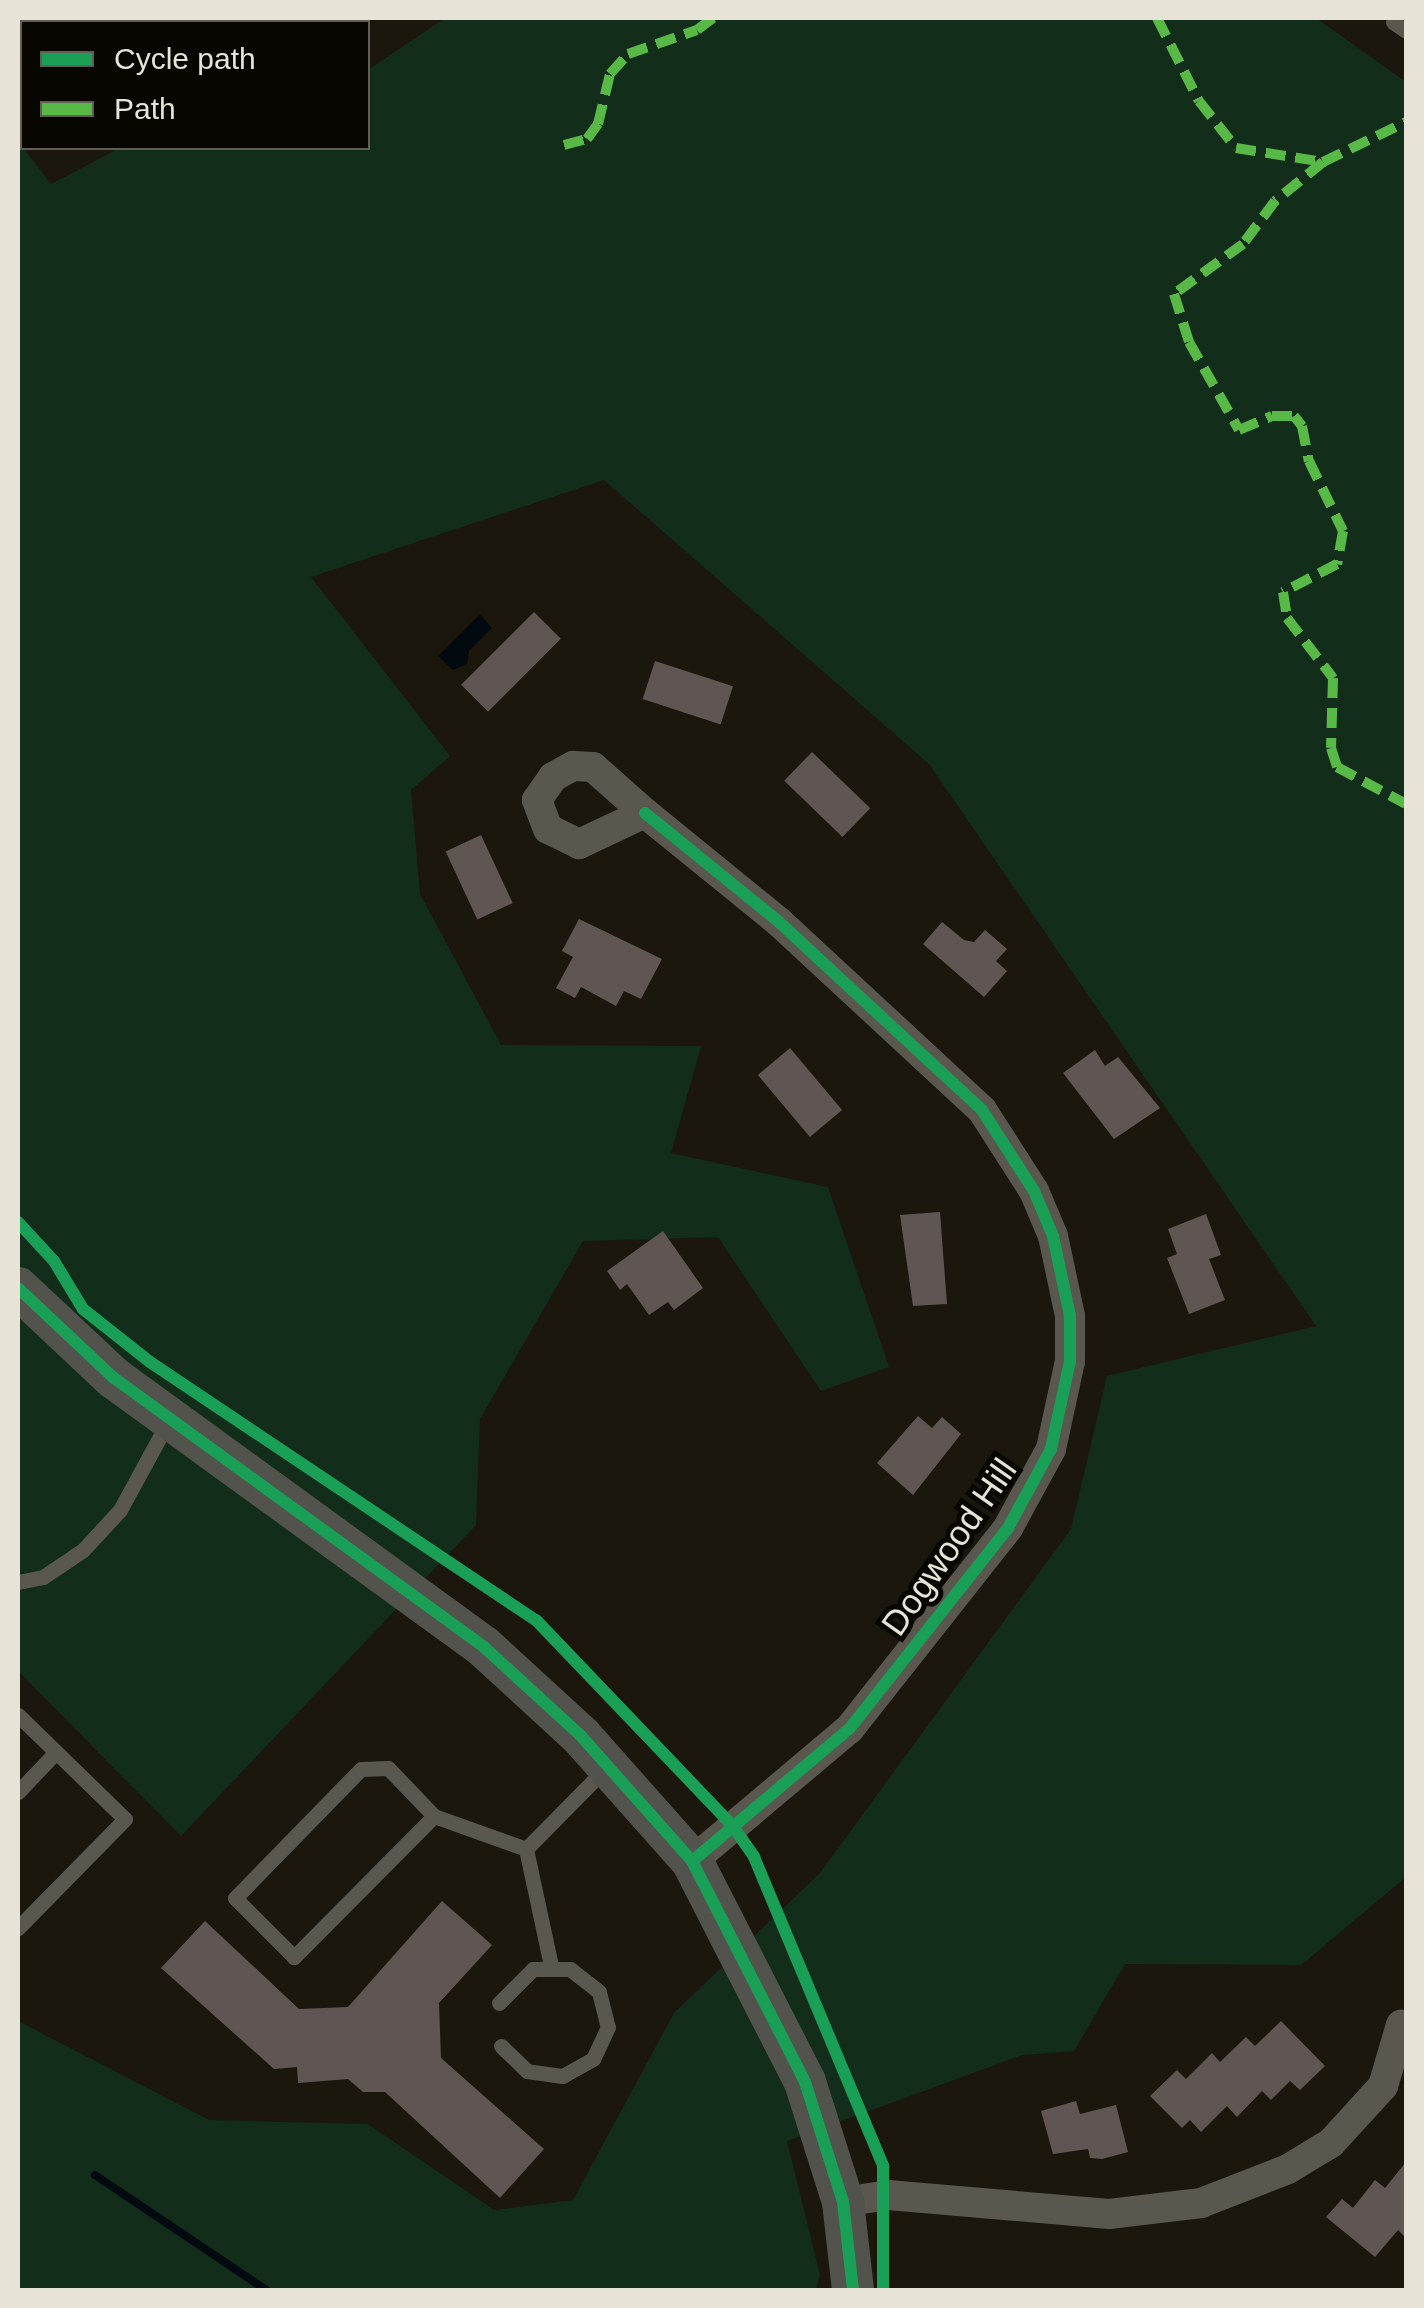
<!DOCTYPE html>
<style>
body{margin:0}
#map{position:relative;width:1424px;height:2308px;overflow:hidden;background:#1b170c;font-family:Arial,sans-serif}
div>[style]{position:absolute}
.green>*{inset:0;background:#132d1b}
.water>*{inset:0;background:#020a10}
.stream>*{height:8px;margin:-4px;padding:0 4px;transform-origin:4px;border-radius:4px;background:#020a10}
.building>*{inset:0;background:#5f5654;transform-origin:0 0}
.lane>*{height:15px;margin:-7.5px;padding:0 7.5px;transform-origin:7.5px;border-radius:7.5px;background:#5a574e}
.street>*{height:30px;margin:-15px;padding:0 15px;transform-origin:15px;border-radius:15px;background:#5a574e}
.secondary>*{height:42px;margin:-21px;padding:0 21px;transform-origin:21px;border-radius:21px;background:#52534d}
.quiet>*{height:10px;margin-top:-5px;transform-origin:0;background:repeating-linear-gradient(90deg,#58b947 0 20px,transparent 0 30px)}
.cycleway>*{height:12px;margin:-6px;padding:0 6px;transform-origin:6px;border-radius:6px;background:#1a9f57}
span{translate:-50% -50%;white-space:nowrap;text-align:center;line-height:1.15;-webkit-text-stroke:10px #080601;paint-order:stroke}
.street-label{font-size:35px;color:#e8e3d7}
.frame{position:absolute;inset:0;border:20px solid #e8e3d7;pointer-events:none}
.legend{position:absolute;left:20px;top:20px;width:350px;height:130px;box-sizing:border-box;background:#080601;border:2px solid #625e57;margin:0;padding:12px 18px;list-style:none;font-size:30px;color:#e8e3d7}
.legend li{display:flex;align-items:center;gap:20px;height:50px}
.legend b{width:50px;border:2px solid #625e57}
</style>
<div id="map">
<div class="green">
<div style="clip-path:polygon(445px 18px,1316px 18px,1406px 82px,1406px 1877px,1301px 1965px,1125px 1964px,1074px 2051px,1022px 2055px,787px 2141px,820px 2275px,816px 2290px,18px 2290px,18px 2021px,209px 2120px,368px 2124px,494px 2210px,573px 2200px,674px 2013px,820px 1873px,1071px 1529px,1107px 1376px,1316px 1326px,929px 764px,604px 480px,311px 577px,450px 756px,411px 790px,420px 894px,501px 1045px,701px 1046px,671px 1153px,828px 1187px,889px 1367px,821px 1391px,718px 1237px,583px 1241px,480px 1419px,476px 1525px,181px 1836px,18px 1671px,18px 141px,51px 184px,120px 148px,368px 148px,368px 70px)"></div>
</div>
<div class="water">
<div style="clip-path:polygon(480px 614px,492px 628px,469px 651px,467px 664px,453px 670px,438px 656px)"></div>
</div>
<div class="stream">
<div style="left:95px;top:2175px;width:206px;rotate:33.9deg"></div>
</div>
<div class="building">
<div style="left:534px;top:612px;width:38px;height:103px;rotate:45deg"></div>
<div style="left:655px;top:661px;width:82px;height:40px;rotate:18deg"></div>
<div style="left:812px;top:752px;width:81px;height:40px;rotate:44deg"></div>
<div style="left:481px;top:835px;width:75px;height:39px;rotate:65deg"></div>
<div style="clip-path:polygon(579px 919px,662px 959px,641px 999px,624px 991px,616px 1006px,581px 987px,575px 998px,556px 988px,573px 957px,562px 951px)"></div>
<div style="clip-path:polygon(942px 922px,964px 940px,974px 942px,985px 930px,1007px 949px,996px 961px,1007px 971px,984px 997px,923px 944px)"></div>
<div style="left:790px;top:1048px;width:81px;height:42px;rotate:50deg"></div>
<div style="clip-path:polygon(1095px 1050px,1105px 1066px,1118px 1057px,1160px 1108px,1114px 1139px,1063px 1073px)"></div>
<div style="clip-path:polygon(940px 1212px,947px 1304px,913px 1306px,900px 1215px)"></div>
<div style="clip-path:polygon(1206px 1214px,1221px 1255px,1209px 1259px,1225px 1300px,1189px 1314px,1167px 1258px,1177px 1254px,1168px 1229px)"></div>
<div style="clip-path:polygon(663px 1231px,703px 1288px,674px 1310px,668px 1302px,649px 1315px,627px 1284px,620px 1290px,607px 1271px)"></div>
<div style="clip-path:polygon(918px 1416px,932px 1428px,942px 1417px,961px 1434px,913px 1495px,877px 1463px)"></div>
<div style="clip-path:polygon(442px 1901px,492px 1945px,439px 2003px,441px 2058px,544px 2149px,500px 2198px,385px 2092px,363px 2092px,348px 2079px,298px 2083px,297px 2067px,274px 2069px,161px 1968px,205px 1921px,299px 2009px,348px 2007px)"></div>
<div style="clip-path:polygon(1281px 2021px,1325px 2066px,1300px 2090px,1290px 2081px,1271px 2100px,1262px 2091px,1237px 2117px,1227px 2106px,1201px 2132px,1190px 2120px,1182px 2128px,1150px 2096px,1177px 2070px,1186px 2079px,1212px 2053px,1220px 2062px,1246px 2037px,1255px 2046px)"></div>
<div style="clip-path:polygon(1076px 2101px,1080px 2114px,1116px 2105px,1128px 2152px,1102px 2159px,1090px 2158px,1088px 2149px,1053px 2154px,1041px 2111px)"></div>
<div style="clip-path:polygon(1406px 2162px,1406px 2238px,1398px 2230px,1375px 2257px,1326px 2217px,1342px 2199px,1353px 2208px,1375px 2180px,1385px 2188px)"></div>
</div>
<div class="lane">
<div style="left:1393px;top:22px;width:16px;rotate:35deg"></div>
<div style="left:18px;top:1582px;width:25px;rotate:-11deg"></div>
<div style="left:43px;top:1577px;width:48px;rotate:-34deg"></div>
<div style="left:83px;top:1550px;width:54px;rotate:-47.2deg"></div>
<div style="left:120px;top:1510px;width:100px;rotate:-61.4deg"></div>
<div style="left:18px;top:1715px;width:149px;rotate:44.2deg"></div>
<div style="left:125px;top:1819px;width:153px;rotate:134.5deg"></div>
<div style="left:18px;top:1792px;width:55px;rotate:-46.5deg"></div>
<div style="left:434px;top:1816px;width:199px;rotate:134.8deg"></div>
<div style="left:294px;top:1957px;width:83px;rotate:-135deg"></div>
<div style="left:235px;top:1898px;width:180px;rotate:-45.7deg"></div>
<div style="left:361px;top:1769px;width:27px;rotate:-2deg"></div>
<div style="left:388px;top:1768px;width:66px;rotate:46.2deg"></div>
<div style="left:434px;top:1816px;width:98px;rotate:19.7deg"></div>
<div style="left:526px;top:1849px;width:112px;rotate:-45.4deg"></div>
<div style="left:526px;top:1849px;width:120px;rotate:77.9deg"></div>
<div style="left:499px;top:2003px;width:48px;rotate:-45deg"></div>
<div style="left:533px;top:1969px;width:37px"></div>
<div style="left:570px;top:1969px;width:37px;rotate:38deg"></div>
<div style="left:599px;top:1992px;width:36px;rotate:76deg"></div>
<div style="left:608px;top:2027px;width:35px;rotate:115deg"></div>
<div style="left:593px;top:2059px;width:35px;rotate:151deg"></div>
<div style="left:562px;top:2076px;width:35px;rotate:-172deg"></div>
<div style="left:527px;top:2071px;width:36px;rotate:-136deg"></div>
</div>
<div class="street">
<div style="left:62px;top:22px;width:10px;rotate:-24deg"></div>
<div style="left:18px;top:46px;width:4px;rotate:-27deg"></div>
<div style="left:573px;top:766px;width:20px;rotate:3deg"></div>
<div style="left:593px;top:767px;width:69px;rotate:41.5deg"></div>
<div style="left:645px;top:813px;width:73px;rotate:154.8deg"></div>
<div style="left:579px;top:844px;width:34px;rotate:-154deg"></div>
<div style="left:548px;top:829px;width:31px;rotate:-111deg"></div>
<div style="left:537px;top:800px;width:28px;rotate:-55deg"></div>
<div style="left:553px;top:777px;width:23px;rotate:-29deg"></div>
<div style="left:645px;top:813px;width:173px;rotate:39.1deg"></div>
<div style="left:779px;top:922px;width:277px;rotate:42.8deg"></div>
<div style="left:982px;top:1110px;width:96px;rotate:57.3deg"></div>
<div style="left:1034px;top:1191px;width:49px;rotate:67.1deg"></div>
<div style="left:1053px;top:1236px;width:82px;rotate:78deg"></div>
<div style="left:1070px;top:1316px;width:45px;rotate:90deg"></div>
<div style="left:1070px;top:1361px;width:90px;rotate:102.2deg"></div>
<div style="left:1051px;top:1449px;width:90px;rotate:118.6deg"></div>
<div style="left:1008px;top:1528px;width:256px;rotate:128.3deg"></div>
<div style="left:849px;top:1729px;width:205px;rotate:139.9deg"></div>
<div style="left:843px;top:2202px;width:46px;rotate:-8.8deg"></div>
<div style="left:888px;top:2195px;width:222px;rotate:4.9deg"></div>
<div style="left:1109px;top:2214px;width:93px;rotate:-6.8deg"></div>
<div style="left:1201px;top:2203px;width:93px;rotate:-21.3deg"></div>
<div style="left:1288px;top:2169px;width:50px;rotate:-31.2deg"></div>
<div style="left:1331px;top:2143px;width:77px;rotate:-47.6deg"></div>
<div style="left:1383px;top:2086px;width:64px;rotate:-73.6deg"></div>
</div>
<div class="secondary">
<div style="left:18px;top:1288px;width:132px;rotate:43.2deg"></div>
<div style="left:114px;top:1378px;width:457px;rotate:36deg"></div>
<div style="left:484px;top:1647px;width:132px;rotate:42.5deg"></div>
<div style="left:581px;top:1736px;width:167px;rotate:48.4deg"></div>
<div style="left:692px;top:1861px;width:248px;rotate:62.9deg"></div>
<div style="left:805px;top:2082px;width:126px;rotate:72.4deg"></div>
<div style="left:843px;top:2202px;width:89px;rotate:83.5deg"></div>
</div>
<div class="quiet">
<div style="left:1157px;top:18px;width:93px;rotate:63.2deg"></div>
<div style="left:1199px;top:101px;width:60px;rotate:51.8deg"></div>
<div style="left:1236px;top:148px;width:88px;rotate:9.1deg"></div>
<div style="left:1323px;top:162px;width:92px;rotate:-25.7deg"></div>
<div style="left:564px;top:145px;width:24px;rotate:-15deg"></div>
<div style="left:587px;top:139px;width:19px;rotate:-54deg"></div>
<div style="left:598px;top:124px;width:51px;rotate:-76.5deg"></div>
<div style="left:610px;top:74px;width:27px;rotate:-48deg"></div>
<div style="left:628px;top:54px;width:73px;rotate:-19.2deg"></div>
<div style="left:697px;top:30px;width:20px;rotate:-37deg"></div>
<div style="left:1323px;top:162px;width:62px;rotate:140.9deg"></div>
<div style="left:1275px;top:201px;width:54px;rotate:126.7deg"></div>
<div style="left:1243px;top:244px;width:85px;rotate:144.1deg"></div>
<div style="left:1174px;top:294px;width:50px;rotate:72.6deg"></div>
<div style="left:1189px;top:342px;width:101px;rotate:60.4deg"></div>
<div style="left:1239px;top:430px;width:36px;rotate:-23deg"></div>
<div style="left:1272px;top:416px;width:22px"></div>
<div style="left:1294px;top:416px;width:13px;rotate:51deg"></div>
<div style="left:1302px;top:426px;width:36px;rotate:79deg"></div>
<div style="left:1309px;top:461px;width:78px;rotate:64.1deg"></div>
<div style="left:1343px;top:531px;width:34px;rotate:100deg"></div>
<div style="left:1337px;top:564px;width:61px;rotate:152.6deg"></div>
<div style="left:1283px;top:592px;width:26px;rotate:81deg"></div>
<div style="left:1287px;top:618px;width:76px;rotate:52.5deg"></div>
<div style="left:1333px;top:678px;width:70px;rotate:91.6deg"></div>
<div style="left:1331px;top:748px;width:20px;rotate:72deg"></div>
<div style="left:1337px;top:767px;width:78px;rotate:28.2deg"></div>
</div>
<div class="cycleway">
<div style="left:645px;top:813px;width:173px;rotate:39.1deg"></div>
<div style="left:779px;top:922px;width:277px;rotate:42.8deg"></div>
<div style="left:982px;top:1110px;width:96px;rotate:57.3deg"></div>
<div style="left:1034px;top:1191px;width:49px;rotate:67.1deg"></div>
<div style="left:1053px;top:1236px;width:82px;rotate:78deg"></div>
<div style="left:1070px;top:1316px;width:45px;rotate:90deg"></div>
<div style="left:1070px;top:1361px;width:90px;rotate:102.2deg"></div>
<div style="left:1051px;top:1449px;width:90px;rotate:118.6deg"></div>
<div style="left:1008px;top:1528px;width:256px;rotate:128.3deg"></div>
<div style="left:849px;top:1729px;width:205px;rotate:139.9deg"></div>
<div style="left:18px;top:1222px;width:53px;rotate:47.3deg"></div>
<div style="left:54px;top:1261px;width:56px;rotate:58.9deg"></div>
<div style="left:83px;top:1309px;width:85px;rotate:38.3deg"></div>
<div style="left:150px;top:1362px;width:464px;rotate:33.8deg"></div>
<div style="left:536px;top:1620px;width:284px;rotate:46.3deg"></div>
<div style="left:732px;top:1825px;width:39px;rotate:55deg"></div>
<div style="left:754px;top:1857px;width:335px;rotate:67.3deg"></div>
<div style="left:883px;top:2166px;width:124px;rotate:90deg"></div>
<div style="left:18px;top:1288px;width:132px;rotate:43.2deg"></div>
<div style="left:114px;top:1378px;width:457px;rotate:36deg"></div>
<div style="left:484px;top:1647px;width:132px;rotate:42.5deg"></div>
<div style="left:581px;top:1736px;width:167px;rotate:48.4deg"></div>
<div style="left:692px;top:1861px;width:248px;rotate:62.9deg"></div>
<div style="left:805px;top:2082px;width:126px;rotate:72.4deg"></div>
<div style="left:843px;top:2202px;width:89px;rotate:83.5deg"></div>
</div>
<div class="street-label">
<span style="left:949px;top:1547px;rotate:-55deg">Dogwood Hill</span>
</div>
<div class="frame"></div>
<ul class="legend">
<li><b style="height:12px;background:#1a9f57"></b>Cycle path</li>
<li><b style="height:12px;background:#58b947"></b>Path</li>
</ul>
</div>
